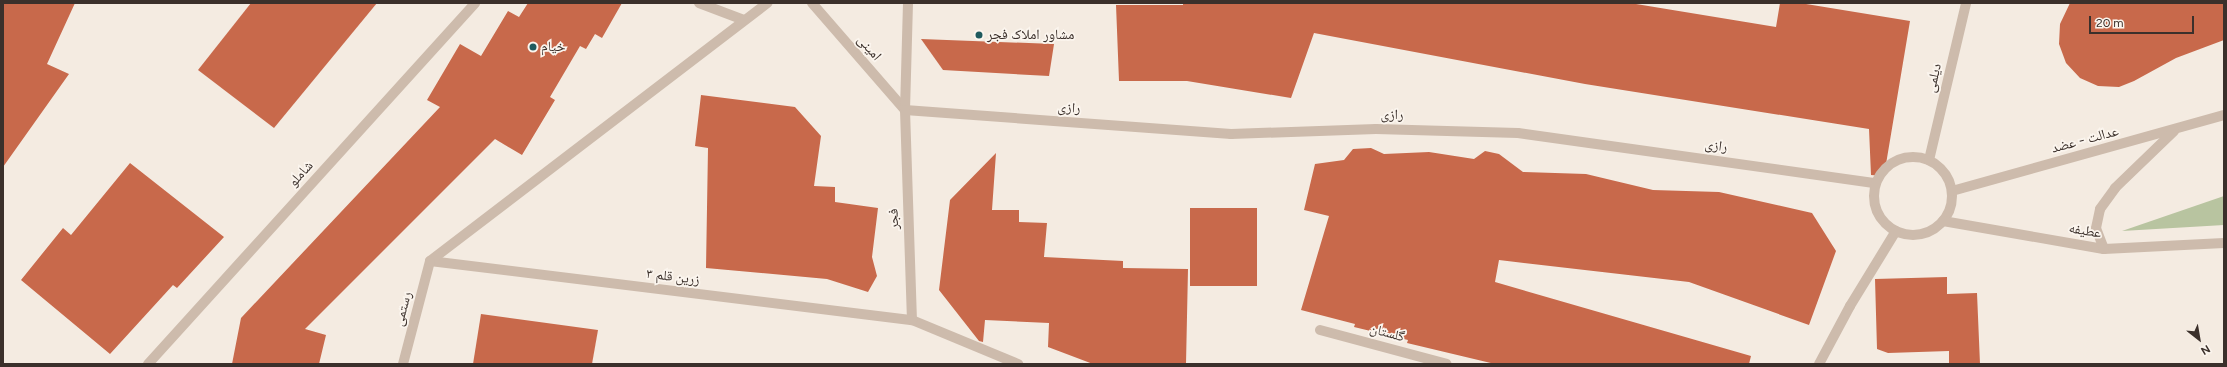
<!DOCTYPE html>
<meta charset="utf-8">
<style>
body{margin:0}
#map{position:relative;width:2227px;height:367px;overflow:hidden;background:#f4ebe1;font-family:Figtree,"Noto Naskh Arabic",sans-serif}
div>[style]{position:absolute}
.green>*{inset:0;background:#b8c4a0}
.building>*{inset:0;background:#c8694b;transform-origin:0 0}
.minor>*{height:10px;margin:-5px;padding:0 5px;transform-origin:5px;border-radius:5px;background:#cdbbac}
.minor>.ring{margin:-5px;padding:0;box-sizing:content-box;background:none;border:10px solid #cdbbac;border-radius:50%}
.dots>*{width:11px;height:11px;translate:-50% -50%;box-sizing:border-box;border:2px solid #fbf5ee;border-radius:50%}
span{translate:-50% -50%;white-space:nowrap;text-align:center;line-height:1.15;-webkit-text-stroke:3.5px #fbf5ee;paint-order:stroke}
.poi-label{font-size:14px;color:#3b302b}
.left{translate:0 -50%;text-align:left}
.street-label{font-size:14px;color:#3b302b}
.frame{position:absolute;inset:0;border:4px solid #3b302b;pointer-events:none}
.north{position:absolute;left:2179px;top:319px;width:40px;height:40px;-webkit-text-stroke:3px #fbf5ee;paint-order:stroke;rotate:149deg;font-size:11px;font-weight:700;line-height:16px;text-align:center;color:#3b302b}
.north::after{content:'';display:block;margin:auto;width:14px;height:18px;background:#3b302b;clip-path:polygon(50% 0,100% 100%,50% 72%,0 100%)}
.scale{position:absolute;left:2089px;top:16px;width:105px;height:18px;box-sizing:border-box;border:2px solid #3b302b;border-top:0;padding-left:5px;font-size:12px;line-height:14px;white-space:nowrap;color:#3b302b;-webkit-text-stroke:3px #fbf5ee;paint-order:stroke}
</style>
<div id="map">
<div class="green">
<div style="clip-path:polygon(2224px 196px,2224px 225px,2122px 231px)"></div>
</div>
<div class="building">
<div style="clip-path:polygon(3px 3px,75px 3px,47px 64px,69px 74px,3px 167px)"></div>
<div style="clip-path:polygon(251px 3px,377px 3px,274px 128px,198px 70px)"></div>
<div style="clip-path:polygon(528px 3px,622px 3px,602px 38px,595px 34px,586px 49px,580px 46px,550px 97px,555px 100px,522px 155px,495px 139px,305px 329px,326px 335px,319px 364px,232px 364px,241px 318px,440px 107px,427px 100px,460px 44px,481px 56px,508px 11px,519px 17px)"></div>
<div style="clip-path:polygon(1183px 3px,1630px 3px,1776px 27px,1780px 3px,1800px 3px,1910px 21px,1884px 176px,1871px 175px,1869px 129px,1585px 84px,1314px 33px,1291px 98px,1187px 81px,1119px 81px,1116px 5px,1183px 5px)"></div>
<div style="clip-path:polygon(2070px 3px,2224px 3px,2224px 40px,2176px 58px,2134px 81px,2119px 87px,2098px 86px,2080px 78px,2066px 63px,2059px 44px,2060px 24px)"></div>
<div style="clip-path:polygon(921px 39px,1054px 44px,1049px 76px,943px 70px)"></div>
<div style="clip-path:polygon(701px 95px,795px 107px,821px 136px,814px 186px,835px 187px,835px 202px,878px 208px,872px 257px,877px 276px,868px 292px,827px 279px,706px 268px,708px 148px,695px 146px)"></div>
<div style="clip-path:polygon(1371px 148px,1384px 154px,1429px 152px,1474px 159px,1485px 151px,1499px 154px,1523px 172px,1586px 174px,1653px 190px,1719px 192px,1812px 213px,1836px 251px,1809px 325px,1689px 282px,1499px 260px,1495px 282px,1751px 356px,1749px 364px,1495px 364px,1407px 343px,1408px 340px,1354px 327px,1355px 324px,1301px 310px,1329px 216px,1304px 210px,1315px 164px,1344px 160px,1353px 149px)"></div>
<div style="clip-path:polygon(996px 153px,992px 210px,1019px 210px,1019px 222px,1047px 223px,1044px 257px,1123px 261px,1123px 268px,1188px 269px,1186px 364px,1093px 364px,1048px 347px,1049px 323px,985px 320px,983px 342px,979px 341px,939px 290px,950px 200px)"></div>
<div style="clip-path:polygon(130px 163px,224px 237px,177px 288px,173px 285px,110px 354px,21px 280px,63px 228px,71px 235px)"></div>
<div style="left:1190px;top:208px;width:67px;height:78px"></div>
<div style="clip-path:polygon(1947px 277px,1947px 294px,1977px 293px,1980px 364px,1949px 364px,1949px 351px,1888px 353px,1877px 349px,1875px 279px)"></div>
<div style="clip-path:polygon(481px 314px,598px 330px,592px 364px,473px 364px)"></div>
</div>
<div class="minor">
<div style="left:699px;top:3px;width:48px;rotate:20.7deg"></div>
<div style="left:812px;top:3px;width:142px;rotate:49deg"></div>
<div style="left:905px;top:110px;width:327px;rotate:4.2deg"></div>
<div style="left:1231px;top:134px;width:145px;rotate:-2deg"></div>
<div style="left:1376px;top:129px;width:142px;rotate:1.6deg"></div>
<div style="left:1518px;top:133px;width:361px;rotate:8deg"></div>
<div style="left:908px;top:3px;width:107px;rotate:91.6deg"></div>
<div style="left:905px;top:110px;width:210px;rotate:88.1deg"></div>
<div style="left:912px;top:320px;width:115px;rotate:22.5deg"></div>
<div class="ring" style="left:1874px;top:157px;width:68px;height:68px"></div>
<div style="left:1929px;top:160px;width:161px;rotate:-76.7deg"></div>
<div style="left:1952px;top:191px;width:282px;rotate:-15.6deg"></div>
<div style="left:1943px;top:221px;width:163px;rotate:9.9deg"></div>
<div style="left:2104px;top:249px;width:120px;rotate:-2.9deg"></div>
<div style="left:2104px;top:249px;width:22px;rotate:-111deg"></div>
<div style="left:2096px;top:228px;width:19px;rotate:-78deg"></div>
<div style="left:2100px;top:209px;width:26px;rotate:-54deg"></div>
<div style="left:2115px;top:188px;width:82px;rotate:-44deg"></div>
<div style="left:430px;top:261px;width:486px;rotate:7deg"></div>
<div style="left:430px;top:261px;width:425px;rotate:-37.4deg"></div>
<div style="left:1320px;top:330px;width:131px;rotate:15deg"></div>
<div style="left:148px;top:364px;width:487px;rotate:-47.8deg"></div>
<div style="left:403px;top:364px;width:106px;rotate:-75.3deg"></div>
<div style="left:1819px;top:364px;width:66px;rotate:-61.9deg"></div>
<div style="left:1850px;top:306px;width:88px;rotate:-58.5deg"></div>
</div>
<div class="dots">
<div style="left:979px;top:35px;background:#1f5a5e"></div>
<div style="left:533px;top:47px;background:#1f5a5e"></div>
</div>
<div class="poi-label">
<span class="left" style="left:987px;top:35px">مشاور املاک فجر</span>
<span class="left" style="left:541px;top:47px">خیام</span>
</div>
<div class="street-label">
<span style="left:869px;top:48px;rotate:49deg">امینی</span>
<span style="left:1934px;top:78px;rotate:-77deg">دیلمی</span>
<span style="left:1069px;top:108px;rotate:4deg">رازی</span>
<span style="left:1392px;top:115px;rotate:1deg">رازی</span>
<span style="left:2085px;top:140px;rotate:-15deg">عدالت - عضد</span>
<span style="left:1716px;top:146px;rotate:8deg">رازی</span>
<span style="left:301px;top:174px;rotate:-48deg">شاملو</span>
<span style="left:894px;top:219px;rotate:-92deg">فجر</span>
<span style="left:2085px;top:231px;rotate:10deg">عطیفه</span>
<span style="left:673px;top:277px;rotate:7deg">زرین قلم ۳</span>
<span style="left:403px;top:309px;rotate:-75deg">رستمی</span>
<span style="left:1387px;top:333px;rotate:15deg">گلستان</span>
</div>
<div class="frame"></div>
<div class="north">N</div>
<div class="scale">20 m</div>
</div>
